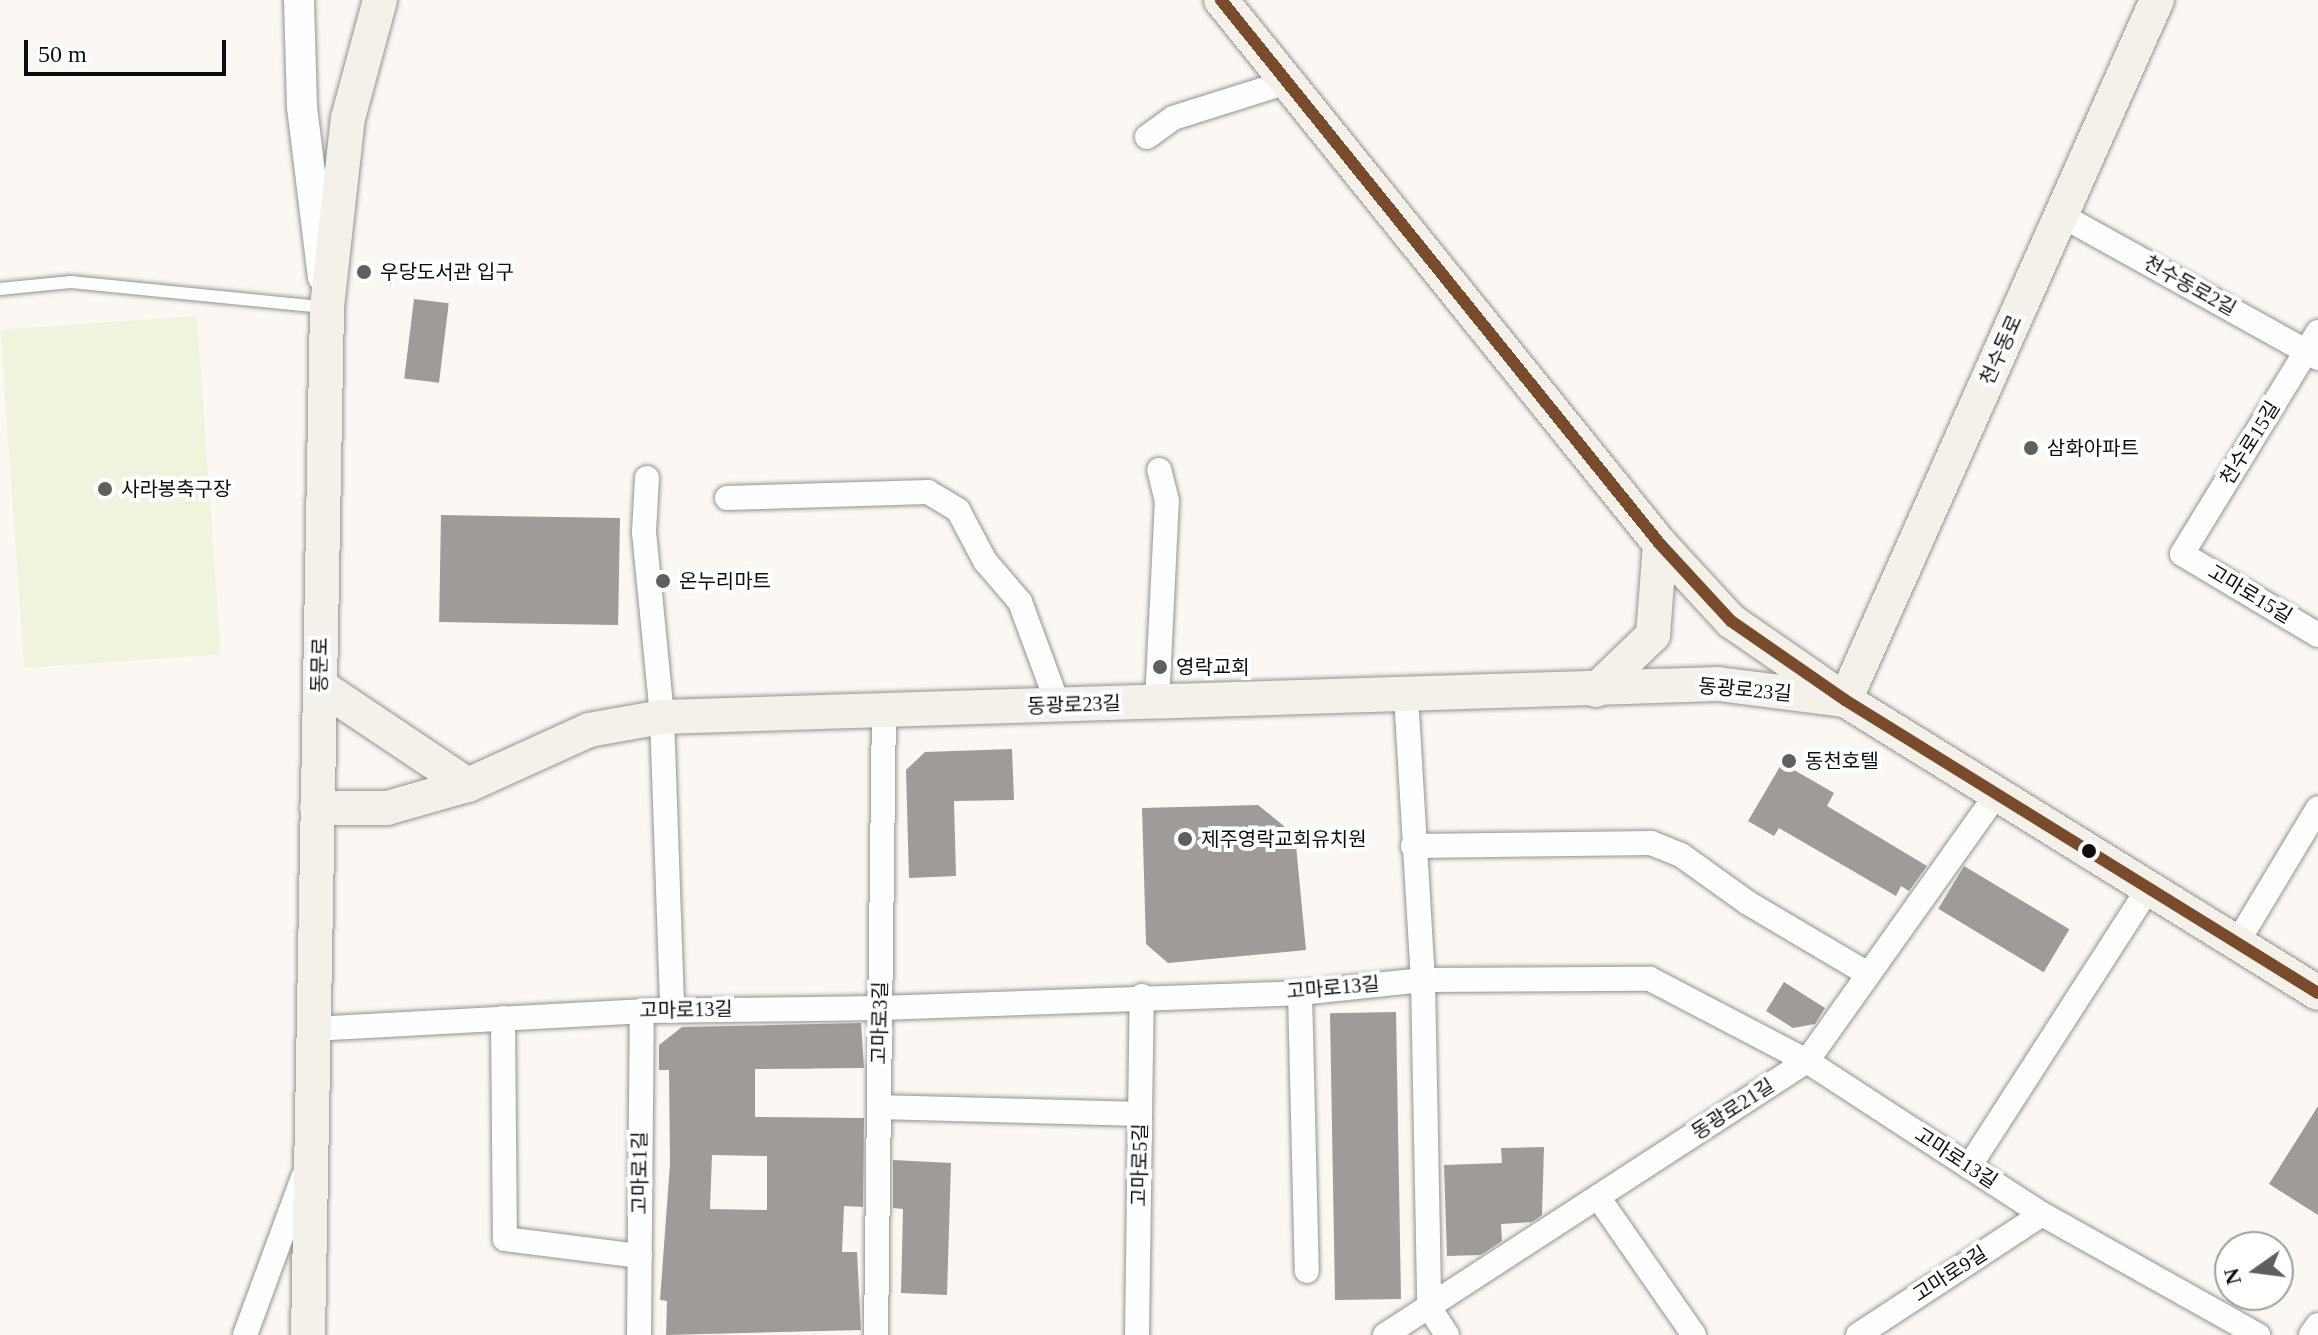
<!DOCTYPE html>
<meta charset="utf-8">
<style>
body{margin:0}
#map{position:relative;width:2318px;height:1335px;overflow:hidden;background:#fbf7f2;font-family:"Times New Roman","Noto Sans KR",serif}
div>[style]{position:absolute}
.pitch>*{inset:0;background:#f2f3dc;transform-origin:0 0}
.building>*{inset:0;background:#9e9b98;transform-origin:0 0}
.roads{filter:drop-shadow(0 0 2px #949290) drop-shadow(0 0 2px #949290)}
.service>*{height:12px;margin:-6px;padding:0 6px;transform-origin:6px;border-radius:6px;background:#fefefd}
.minor>*{height:24px;margin:-12px;padding:0 12px;transform-origin:12px;border-radius:12px;background:#fefefd}
.tertiary>*{height:30px;margin:-15px;padding:0 15px;transform-origin:15px;border-radius:15px;background:#fefefd}
.secondary>*{height:34px;margin:-17px;padding:0 17px;transform-origin:17px;border-radius:17px;background:#f4f0ea}
.bus-1>*{height:12px;margin:-6px;padding:0 6px;transform-origin:6px;border-radius:6px;background:#7a4b2a}
.dots>*{width:22px;height:22px;translate:-50% -50%;box-sizing:border-box;border:4px solid #fff;border-radius:50%}
span{translate:-50% -50%;white-space:nowrap;text-align:center;line-height:1.15;-webkit-text-stroke:8px #fff;paint-order:stroke}
.poi-label{font-size:20px;color:#0d0d0d}
.left{translate:0 -50%;text-align:left}
.street-label{font-size:20px;color:#0d0d0d}
.north{position:absolute;left:2214px;top:1231px;width:80px;height:80px;box-sizing:border-box;background:#fff;border:2px solid #9e9e9e;border-radius:50%;rotate:256deg;font-size:22px;font-weight:700;line-height:32px;text-align:center;color:#0d0d0d}
.north::after{content:'';display:block;margin:auto;width:28px;height:36px;background:#605f5d;clip-path:polygon(50% 0,100% 100%,50% 72%,0 100%)}
.scale{position:absolute;left:24px;top:40px;width:202px;height:36px;box-sizing:border-box;border:4px solid #0d0d0d;border-top:0;padding-left:10px;font-size:24px;line-height:28px;white-space:nowrap;color:#0d0d0d;-webkit-text-stroke:6px #fff;paint-order:stroke}
</style>
<div id="map">
<div class="pitch">
<div style="left:197px;top:316px;width:339px;height:197px;rotate:86deg"></div>
</div>
<div class="building">
<div style="left:414px;top:299px;width:35px;height:80px;rotate:7deg"></div>
<div style="left:441px;top:515px;width:179px;height:107px;rotate:1deg"></div>
<div style="clip-path:polygon(1012px 749px,1014px 800px,954px 801px,956px 876px,909px 878px,906px 770px,925px 752px)"></div>
<div style="clip-path:polygon(1782px 763px,1834px 793px,1827px 806px,1927px 866px,1909px 891px,1901px 886px,1896px 896px,1779px 828px,1774px 836px,1748px 821px)"></div>
<div style="clip-path:polygon(1258px 805px,1295px 835px,1306px 950px,1168px 963px,1146px 944px,1142px 808px)"></div>
<div style="left:1964px;top:866px;width:123px;height:50px;rotate:31deg"></div>
<div style="clip-path:polygon(1784px 982px,1825px 1008px,1815px 1024px,1793px 1028px,1766px 1011px)"></div>
<div style="left:1396px;top:1012px;width:287px;height:66px;rotate:89deg"></div>
<div style="clip-path:polygon(evenodd,861px 1023px,864px 1068px,755px 1069px,755px 1117px,864px 1118px,863px 1207px,844px 1206px,842px 1252px,857px 1252px,861px 1330px,666px 1335px,667px 1301px,660px 1300px,670px 1164px,669px 1070px,659px 1070px,659px 1045px,682px 1027px,861px 1023px,712px 1155px,767px 1156px,767px 1210px,710px 1209px,712px 1155px)"></div>
<div style="clip-path:polygon(2318px 1106px,2318px 1215px,2269px 1184px)"></div>
<div style="clip-path:polygon(1544px 1147px,1542px 1215px,1532px 1222px,1501px 1224px,1502px 1241px,1481px 1255px,1447px 1256px,1444px 1165px,1502px 1163px,1501px 1148px)"></div>
<div style="clip-path:polygon(893px 1160px,951px 1163px,947px 1295px,901px 1293px,903px 1209px,893px 1208px)"></div>
</div>
<div class="roads">
<div class="service">
<div style="left:0;top:289px;width:71px;rotate:-5.6deg"></div>
<div style="left:71px;top:282px;width:253px;rotate:5.7deg"></div>
</div>
<div class="minor">
<div style="left:1147px;top:137px;width:32px;rotate:-36deg"></div>
<div style="left:1173px;top:118px;width:123px;rotate:-17.5deg"></div>
<div style="left:2061px;top:215px;width:294px;rotate:29.1deg"></div>
<div style="left:2318px;top:332px;width:260px;rotate:121.5deg"></div>
<div style="left:2182px;top:554px;width:158px;rotate:30.8deg"></div>
<div style="left:647px;top:478px;width:54px;rotate:93.2deg"></div>
<div style="left:644px;top:532px;width:186px;rotate:84.4deg"></div>
<div style="left:662px;top:717px;width:293px;rotate:88deg"></div>
<div style="left:727px;top:498px;width:201px;rotate:-1.7deg"></div>
<div style="left:928px;top:492px;width:35px;rotate:31deg"></div>
<div style="left:958px;top:510px;width:58px;rotate:62.1deg"></div>
<div style="left:985px;top:561px;width:54px;rotate:49.5deg"></div>
<div style="left:1020px;top:602px;width:110px;rotate:69.7deg"></div>
<div style="left:1406px;top:695px;width:286px;rotate:86.6deg"></div>
<div style="left:1423px;top:980px;width:327px;rotate:88.9deg"></div>
<div style="left:1429px;top:1307px;width:33px;rotate:57deg"></div>
<div style="left:1157px;top:703px;width:202px;rotate:-87.2deg"></div>
<div style="left:1167px;top:501px;width:32px;rotate:-104deg"></div>
<div style="left:1413px;top:846px;width:238px;rotate:-0.7deg"></div>
<div style="left:1651px;top:843px;width:32px;rotate:22deg"></div>
<div style="left:1681px;top:855px;width:82px;rotate:35.6deg"></div>
<div style="left:1748px;top:903px;width:139px;rotate:30.6deg"></div>
<div style="left:2237px;top:943px;width:157px;rotate:-59deg"></div>
<div style="left:1300px;top:993px;width:278px;rotate:88.6deg"></div>
<div style="left:503px;top:1018px;width:221px;rotate:89.5deg"></div>
<div style="left:505px;top:1239px;width:136px;rotate:7.2deg"></div>
<div style="left:312px;top:1029px;width:330px;rotate:-3.1deg"></div>
<div style="left:642px;top:1011px;width:238px;rotate:-0.7deg"></div>
<div style="left:880px;top:1008px;width:420px;rotate:-2deg"></div>
<div style="left:1300px;top:993px;width:124px;rotate:-6deg"></div>
<div style="left:1423px;top:980px;width:227px;rotate:-0.3deg"></div>
<div style="left:1650px;top:979px;width:177px;rotate:27.6deg"></div>
<div style="left:1807px;top:1061px;width:280px;rotate:33.1deg"></div>
<div style="left:2042px;top:1214px;width:248px;rotate:29.3deg"></div>
<div style="left:879px;top:1107px;width:261px;rotate:1.5deg"></div>
<div style="left:1969px;top:1167px;width:332px;rotate:-57.2deg"></div>
<div style="left:1598px;top:1197px;width:168px;rotate:55.2deg"></div>
<div style="left:245px;top:1335px;width:168px;rotate:-69.8deg"></div>
<div style="left:639px;top:1335px;width:324px;rotate:-89.5deg"></div>
<div style="left:876px;top:1335px;width:625px;rotate:-89.27deg"></div>
<div style="left:1137px;top:1335px;width:339px;rotate:-89.2deg"></div>
<div style="left:1385px;top:1335px;width:503px;rotate:-33deg"></div>
<div style="left:1807px;top:1061px;width:328px;rotate:-54.6deg"></div>
<div style="left:1858px;top:1335px;width:220px;rotate:-33.3deg"></div>
<div style="left:2311px;top:1335px;width:12px;rotate:-55deg"></div>
</div>
<div class="tertiary">
<div style="left:299px;top:0;width:107px;rotate:88.4deg"></div>
<div style="left:302px;top:107px;width:171px;rotate:83deg"></div>
</div>
<div class="secondary">
<div style="left:1221px;top:0;width:699px;rotate:51.1deg"></div>
<div style="left:1660px;top:544px;width:105px;rotate:47.3deg"></div>
<div style="left:1731px;top:621px;width:139px;rotate:34.7deg"></div>
<div style="left:1845px;top:700px;width:556px;rotate:31.78deg"></div>
<div style="left:320px;top:686px;width:178px;rotate:33.8deg"></div>
<div style="left:1596px;top:690px;width:79px;rotate:-44deg"></div>
<div style="left:1653px;top:635px;width:91px;rotate:-85.6deg"></div>
<div style="left:317px;top:808px;width:70px"></div>
<div style="left:387px;top:808px;width:84px;rotate:-15.9deg"></div>
<div style="left:468px;top:785px;width:133px;rotate:-24.4deg"></div>
<div style="left:589px;top:730px;width:74px;rotate:-10.1deg"></div>
<div style="left:662px;top:717px;width:1057px;rotate:-1.79deg"></div>
<div style="left:1718px;top:684px;width:128px;rotate:7.2deg"></div>
<div style="left:1845px;top:700px;width:766px;rotate:-65.98deg"></div>
<div style="left:308px;top:1335px;width:1028px;rotate:-88.94deg"></div>
<div style="left:327px;top:307px;width:190px;rotate:-83.7deg"></div>
<div style="left:348px;top:118px;width:122px;rotate:-74.8deg"></div>
</div>
</div>
<div class="bus-1">
<div style="left:1221px;top:0;width:699px;rotate:51.1deg"></div>
<div style="left:1660px;top:544px;width:105px;rotate:47.3deg"></div>
<div style="left:1731px;top:621px;width:139px;rotate:34.7deg"></div>
<div style="left:1845px;top:700px;width:556px;rotate:31.78deg"></div>
</div>
<div class="dots">
<div style="left:364px;top:272px;background:#605f5d"></div>
<div style="left:2031px;top:448px;background:#605f5d"></div>
<div style="left:105px;top:489px;background:#605f5d"></div>
<div style="left:663px;top:581px;background:#605f5d"></div>
<div style="left:1160px;top:667px;background:#605f5d"></div>
<div style="left:1789px;top:761px;background:#605f5d"></div>
<div style="left:1185px;top:839px;background:#605f5d"></div>
<div style="left:2089px;top:851px;background:#0d0d0d"></div>
</div>
<div class="poi-label">
<span class="left" style="left:380px;top:272px">우당도서관 입구</span>
<span class="left" style="left:2047px;top:448px">삼화아파트</span>
<span class="left" style="left:121px;top:489px">사라봉축구장</span>
<span class="left" style="left:679px;top:581px">온누리마트</span>
<span class="left" style="left:1176px;top:667px">영락교회</span>
<span class="left" style="left:1805px;top:761px">동천호텔</span>
<span class="left" style="left:1201px;top:839px">제주영락교회유치원</span>
</div>
<div class="street-label">
<span style="left:2190px;top:286px;rotate:29deg">천수동로2길</span>
<span style="left:2001px;top:350px;rotate:-66deg">천수동로</span>
<span style="left:2250px;top:443px;rotate:-58deg">천수로15길</span>
<span style="left:2250px;top:594px;rotate:31deg">고마로15길</span>
<span style="left:320px;top:665px;rotate:-89deg">동문로</span>
<span style="left:1745px;top:690px;rotate:5deg">동광로23길</span>
<span style="left:1074px;top:705px;rotate:-2deg">동광로23길</span>
<span style="left:1333px;top:988px;rotate:-5deg">고마로13길</span>
<span style="left:686px;top:1010px;rotate:-1deg">고마로13길</span>
<span style="left:880px;top:1023px;rotate:-89deg">고마로3길</span>
<span style="left:1733px;top:1109px;rotate:-33deg">동광로21길</span>
<span style="left:1956px;top:1158px;rotate:33deg">고마로13길</span>
<span style="left:1140px;top:1165px;rotate:-89deg">고마로5길</span>
<span style="left:640px;top:1173px;rotate:-90deg">고마로1길</span>
<span style="left:1950px;top:1274px;rotate:-33deg">고마로9길</span>
</div>
<div class="north">N</div>
<div class="scale">50 m</div>
</div>
